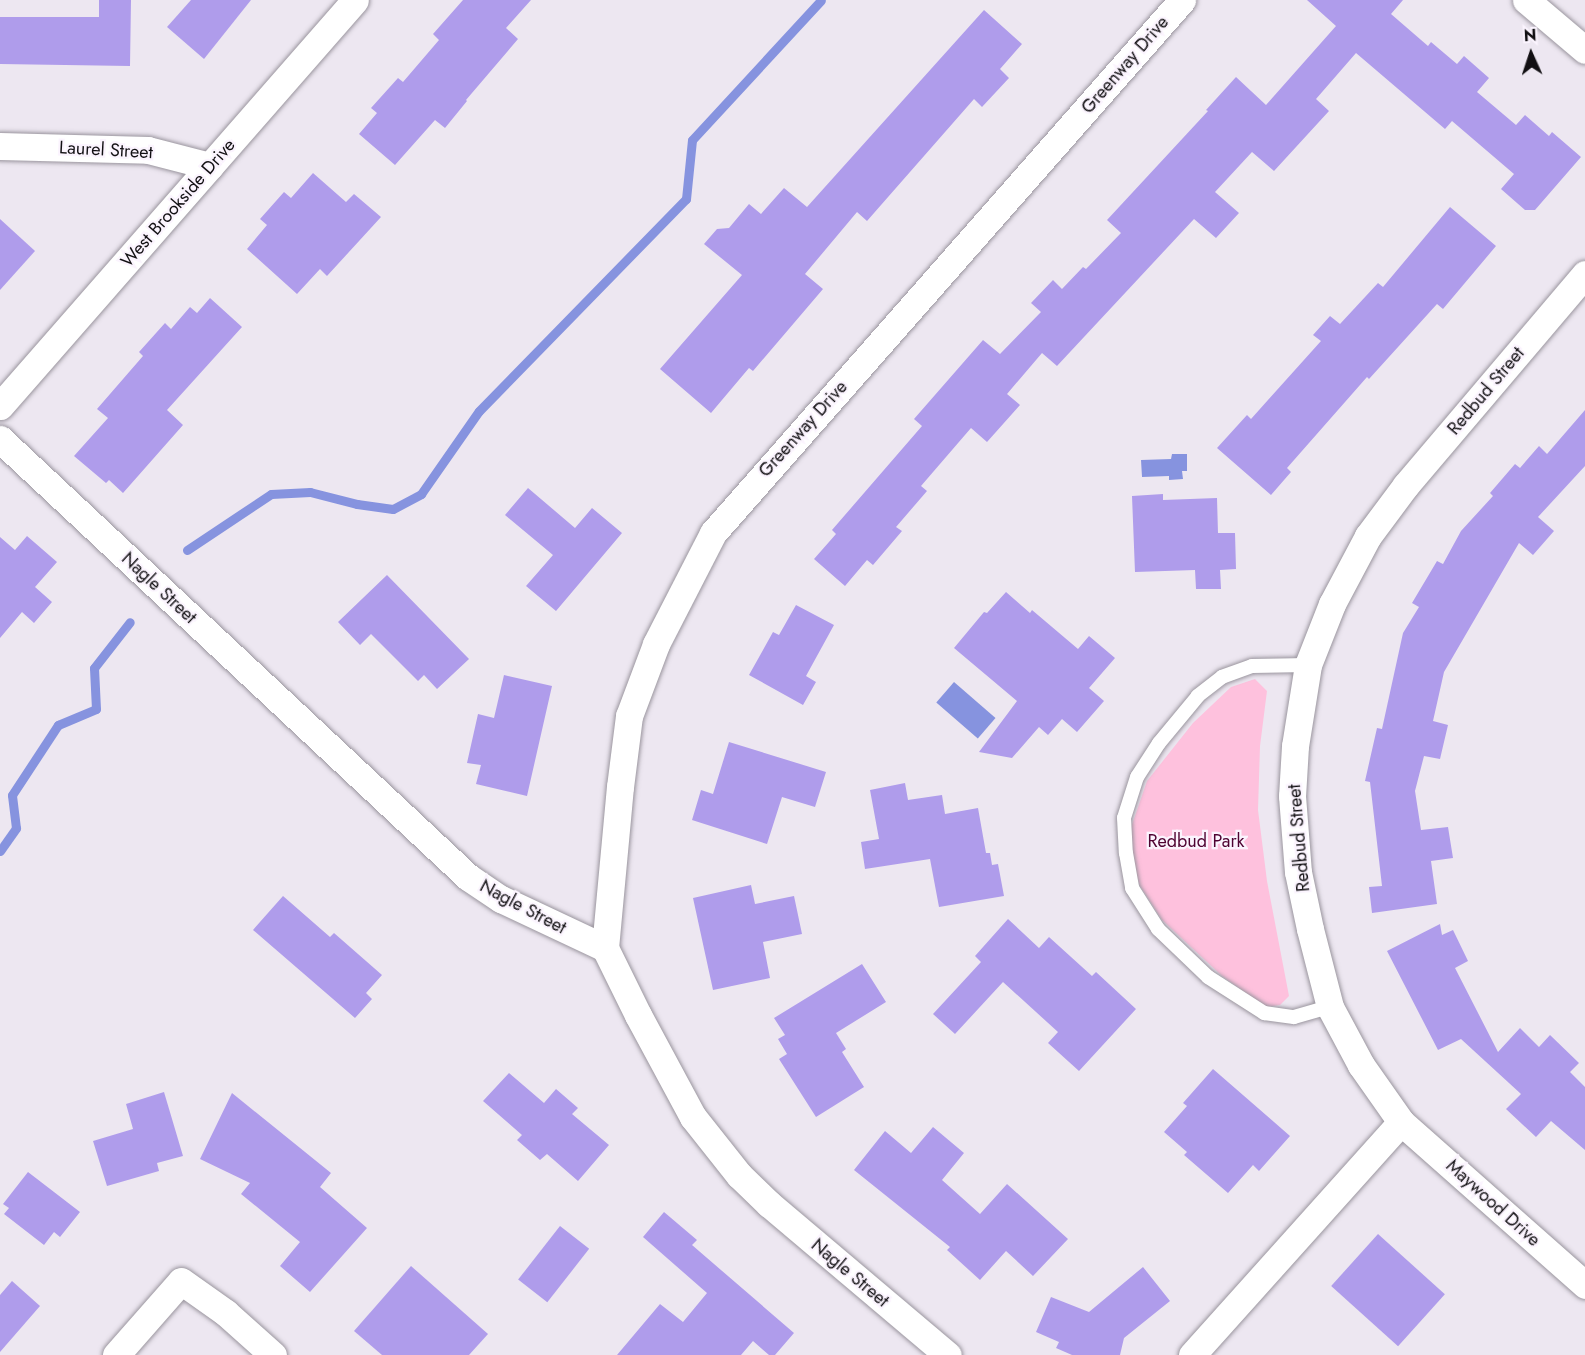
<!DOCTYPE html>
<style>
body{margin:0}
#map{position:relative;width:1585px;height:1355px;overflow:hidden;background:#ede7f1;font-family:Jost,sans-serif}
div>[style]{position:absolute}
.green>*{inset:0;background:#fec1dd}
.water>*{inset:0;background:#8693df;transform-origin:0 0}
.stream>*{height:9px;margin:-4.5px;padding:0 4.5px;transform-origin:4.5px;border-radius:4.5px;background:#8693df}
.building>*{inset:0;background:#af9ceb;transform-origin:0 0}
.roads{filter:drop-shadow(0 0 2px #9a959e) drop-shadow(0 0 2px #9a959e)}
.service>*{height:14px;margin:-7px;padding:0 7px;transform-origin:7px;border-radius:7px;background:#fff}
.minor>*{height:27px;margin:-13.5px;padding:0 13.5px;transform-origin:13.5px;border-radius:13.5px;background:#fff}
span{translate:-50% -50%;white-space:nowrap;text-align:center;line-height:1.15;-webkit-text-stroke:4.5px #fbf4fe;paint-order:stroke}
.street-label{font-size:18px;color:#121013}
.park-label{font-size:18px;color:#4f0332}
.north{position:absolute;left:1501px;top:24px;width:60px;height:60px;-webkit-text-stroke:4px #fbf4fe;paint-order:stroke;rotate:357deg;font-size:16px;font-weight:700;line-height:24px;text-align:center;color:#121013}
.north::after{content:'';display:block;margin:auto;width:21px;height:27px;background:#121013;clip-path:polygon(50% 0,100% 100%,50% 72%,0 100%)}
</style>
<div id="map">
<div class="green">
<div style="clip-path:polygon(1255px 679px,1267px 691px,1260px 746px,1258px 810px,1267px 881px,1289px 996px,1280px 1005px,1266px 1007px,1222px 976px,1162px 920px,1140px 886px,1126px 842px,1147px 781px,1193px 723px,1231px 687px)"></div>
</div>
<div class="water">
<div style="clip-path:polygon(1172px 454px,1187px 454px,1187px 471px,1182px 471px,1183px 479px,1169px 480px,1169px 476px,1142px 477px,1141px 460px,1171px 459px)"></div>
<div style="left:954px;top:682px;width:55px;height:27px;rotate:41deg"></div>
</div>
<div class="stream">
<div style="left:187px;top:550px;width:101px;rotate:-33.7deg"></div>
<div style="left:271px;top:494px;width:39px;rotate:-3deg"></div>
<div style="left:310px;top:492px;width:49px;rotate:14.3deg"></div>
<div style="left:357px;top:504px;width:36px;rotate:8deg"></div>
<div style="left:393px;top:509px;width:32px;rotate:-28deg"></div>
<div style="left:421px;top:494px;width:101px;rotate:-55.1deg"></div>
<div style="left:479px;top:411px;width:296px;rotate:-45.7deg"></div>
<div style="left:686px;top:199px;width:59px;rotate:-84.2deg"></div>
<div style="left:692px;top:140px;width:190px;rotate:-47.3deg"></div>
<div style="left:0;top:851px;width:28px;rotate:-55deg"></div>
<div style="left:16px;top:828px;width:33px;rotate:-97deg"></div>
<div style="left:12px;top:795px;width:84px;rotate:-56.7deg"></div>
<div style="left:58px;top:725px;width:41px;rotate:-22.8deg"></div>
<div style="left:96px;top:709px;width:41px;rotate:-92.8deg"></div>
<div style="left:94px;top:668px;width:58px;rotate:-52deg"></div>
</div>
<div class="building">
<div style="clip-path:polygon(99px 0,131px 0,130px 66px,0 64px,0 17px,99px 17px)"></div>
<div style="clip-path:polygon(191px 0,251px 0,204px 59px,167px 27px)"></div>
<div style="clip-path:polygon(463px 0,531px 0,506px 28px,518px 39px,466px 100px,467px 101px,445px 128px,435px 120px,395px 165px,359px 134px,377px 113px,371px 108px,398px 78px,403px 82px,439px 40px,433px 34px)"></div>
<div style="clip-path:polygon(1307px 0,1403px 0,1391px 14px,1428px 46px,1431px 42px,1457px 64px,1464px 56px,1489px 78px,1477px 92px,1516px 125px,1525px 115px,1549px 136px,1552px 132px,1581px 157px,1535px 210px,1525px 210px,1501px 189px,1514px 174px,1452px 121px,1445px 129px,1356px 53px,1316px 99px,1329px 111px,1274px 171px,1252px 152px,1215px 192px,1239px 213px,1216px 238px,1194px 219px,1057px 366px,1042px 353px,1007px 394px,1020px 405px,987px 442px,971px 428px,921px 486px,927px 491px,896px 527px,902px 531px,873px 565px,867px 560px,845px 586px,814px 559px,836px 534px,832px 530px,922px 426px,914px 419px,983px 340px,1000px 354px,1041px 312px,1031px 303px,1053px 280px,1062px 289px,1083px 267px,1086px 269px,1121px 233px,1107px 220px,1208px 111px,1206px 110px,1236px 77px,1266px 105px,1336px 26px)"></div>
<div style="clip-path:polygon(984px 10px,1022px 44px,1000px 69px,1009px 78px,982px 107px,974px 99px,867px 221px,857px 212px,805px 274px,823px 289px,753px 371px,749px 368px,711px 413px,660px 369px,742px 275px,704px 244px,717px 229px,729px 228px,749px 204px,761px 214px,784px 188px,807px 207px)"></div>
<div style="clip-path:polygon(313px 173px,346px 202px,354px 194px,381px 217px,327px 276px,320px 269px,297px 294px,247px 249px,267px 225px,260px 219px,284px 192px,291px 198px)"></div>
<div style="clip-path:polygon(1450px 207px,1496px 246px,1443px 309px,1437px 304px,1369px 379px,1367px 377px,1287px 468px,1291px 472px,1271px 495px,1217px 448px,1247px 415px,1251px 419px,1321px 341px,1313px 335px,1330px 316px,1340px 324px,1378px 283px,1383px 287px)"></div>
<div style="clip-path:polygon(0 219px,35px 251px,0 290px)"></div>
<div style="clip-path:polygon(210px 298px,242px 327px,167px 410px,183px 425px,123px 493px,109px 480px,106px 483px,74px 456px,108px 418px,97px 409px,143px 356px,139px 352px,165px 323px,171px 329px,190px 307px,197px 313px)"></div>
<div style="clip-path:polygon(1585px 410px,1585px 466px,1538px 517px,1554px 531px,1533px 555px,1519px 543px,1444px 672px,1433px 721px,1448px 725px,1440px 759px,1424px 756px,1415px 791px,1421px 830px,1448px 827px,1453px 858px,1431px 861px,1437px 904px,1372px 913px,1369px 887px,1382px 886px,1370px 782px,1365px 781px,1377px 728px,1382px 729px,1403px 633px,1419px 607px,1412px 603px,1437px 561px,1443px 564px,1461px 531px,1493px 496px,1490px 493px,1515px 464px,1520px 468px,1539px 446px,1547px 454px)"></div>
<div style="clip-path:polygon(528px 488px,575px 528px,592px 508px,622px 533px,556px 611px,526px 586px,553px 555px,505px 515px)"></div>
<div style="clip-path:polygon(1163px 494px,1163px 500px,1217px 498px,1218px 533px,1235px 533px,1236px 569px,1220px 570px,1221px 589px,1196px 589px,1195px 570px,1135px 572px,1132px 496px)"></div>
<div style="clip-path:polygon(27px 536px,57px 562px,35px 587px,52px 602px,34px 623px,22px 612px,0 638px,0 537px,15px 550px)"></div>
<div style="clip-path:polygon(387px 575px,469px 659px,437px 689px,424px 675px,418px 681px,371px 634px,360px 645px,338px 622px)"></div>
<div style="clip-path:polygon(1006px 592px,1030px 613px,1032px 610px,1078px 649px,1089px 636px,1115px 658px,1089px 688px,1104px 701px,1077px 732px,1062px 719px,1048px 735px,1039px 727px,1012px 758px,979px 752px,1017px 701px,954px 648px,984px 612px,987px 613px)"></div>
<div style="clip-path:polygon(796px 605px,834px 625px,806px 676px,816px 682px,803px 705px,749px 675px,773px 632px,779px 635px)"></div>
<div style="clip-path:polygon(504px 675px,552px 686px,527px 796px,476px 784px,481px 765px,467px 763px,478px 714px,494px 718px)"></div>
<div style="clip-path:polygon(729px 742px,826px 772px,815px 807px,782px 797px,767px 844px,692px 820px,701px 790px,713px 794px)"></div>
<div style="clip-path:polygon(905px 783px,908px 800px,942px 795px,945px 814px,978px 808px,986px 853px,990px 853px,992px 865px,998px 864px,1004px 896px,939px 907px,930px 859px,865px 869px,861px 842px,879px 839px,870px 790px)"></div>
<div style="clip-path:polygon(751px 885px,755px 904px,794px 896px,802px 934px,763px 942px,770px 978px,713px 990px,693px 898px)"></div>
<div style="clip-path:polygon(283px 896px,330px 937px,334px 933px,382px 975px,366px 993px,372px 999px,355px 1018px,253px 930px)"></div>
<div style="clip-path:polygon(1008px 919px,1039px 948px,1049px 937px,1092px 976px,1096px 972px,1136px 1009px,1079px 1071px,1048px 1043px,1058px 1032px,1003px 982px,955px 1034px,933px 1014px,981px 962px,975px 956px)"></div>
<div style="clip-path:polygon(1440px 924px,1442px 935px,1453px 930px,1468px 961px,1455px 968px,1498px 1052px,1520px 1028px,1539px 1047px,1550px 1035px,1579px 1063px,1570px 1072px,1585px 1087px,1585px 1150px,1551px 1121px,1536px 1137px,1506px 1109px,1521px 1094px,1461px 1039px,1438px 1050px,1387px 951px)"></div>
<div style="clip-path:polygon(862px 964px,886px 1002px,836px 1033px,846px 1049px,842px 1052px,864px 1087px,816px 1117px,779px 1059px,787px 1054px,778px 1039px,785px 1035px,774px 1018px)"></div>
<div style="clip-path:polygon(1213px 1069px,1290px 1136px,1259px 1171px,1253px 1165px,1228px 1193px,1184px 1155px,1187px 1152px,1164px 1132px,1187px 1106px,1183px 1103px)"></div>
<div style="clip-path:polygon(509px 1073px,544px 1103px,556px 1089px,578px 1108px,572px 1114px,609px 1145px,578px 1181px,547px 1154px,540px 1160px,517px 1140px,522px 1135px,483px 1101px)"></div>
<div style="clip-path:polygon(164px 1092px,183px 1156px,157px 1163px,159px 1171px,107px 1186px,93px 1141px,133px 1129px,126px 1104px)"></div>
<div style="clip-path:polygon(232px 1093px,331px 1173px,320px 1187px,367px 1228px,310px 1292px,280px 1266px,300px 1242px,241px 1194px,250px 1183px,200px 1159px)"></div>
<div style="clip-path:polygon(933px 1127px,964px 1153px,942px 1180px,980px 1214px,1007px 1184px,1068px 1239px,1033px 1276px,1006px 1251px,980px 1280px,947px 1250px,950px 1247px,854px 1170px,885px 1131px,911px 1153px)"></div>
<div style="clip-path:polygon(28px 1172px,80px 1212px,60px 1237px,54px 1232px,44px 1245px,4px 1214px,9px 1208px,3px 1204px)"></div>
<div style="clip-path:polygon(664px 1212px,697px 1240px,692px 1245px,794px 1333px,775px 1355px,769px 1355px,753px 1341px,741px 1355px,617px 1355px,660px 1304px,683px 1322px,707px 1293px,643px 1237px)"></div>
<div style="left:560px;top:1226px;width:37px;height:68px;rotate:38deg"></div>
<div style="left:1378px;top:1234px;width:90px;height:70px;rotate:42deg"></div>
<div style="clip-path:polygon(411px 1266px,488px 1334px,469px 1355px,382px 1355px,354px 1331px)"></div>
<div style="clip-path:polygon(1143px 1267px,1170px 1301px,1124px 1338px,1120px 1355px,1072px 1355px,1056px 1348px,1059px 1342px,1036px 1332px,1051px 1297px,1089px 1312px)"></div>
<div style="clip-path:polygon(12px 1281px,40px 1306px,0 1352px,0 1295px)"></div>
</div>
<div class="roads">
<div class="service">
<div style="left:1308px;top:665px;width:56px;rotate:179deg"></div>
<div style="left:1252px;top:666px;width:32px;rotate:160deg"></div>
<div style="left:1222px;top:677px;width:31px;rotate:142deg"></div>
<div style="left:1198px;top:696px;width:61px;rotate:129.7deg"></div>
<div style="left:1159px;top:743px;width:40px;rotate:122.9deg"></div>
<div style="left:1137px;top:777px;width:43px;rotate:107.6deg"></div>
<div style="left:1124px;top:818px;width:35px;rotate:87deg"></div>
<div style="left:1126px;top:853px;width:36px;rotate:80deg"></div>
<div style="left:1132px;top:888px;width:49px;rotate:57.6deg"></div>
<div style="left:1158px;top:929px;width:69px;rotate:43.8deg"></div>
<div style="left:1208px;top:977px;width:67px;rotate:32.7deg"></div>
<div style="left:1264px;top:1013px;width:30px;rotate:8deg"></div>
<div style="left:1294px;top:1017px;width:37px;rotate:-16deg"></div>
</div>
<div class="minor">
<div style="left:1526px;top:0;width:77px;rotate:40.3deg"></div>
<div style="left:0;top:146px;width:148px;rotate:1.5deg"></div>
<div style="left:148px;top:150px;width:64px;rotate:14.5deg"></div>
<div style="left:1585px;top:274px;width:277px;rotate:130.3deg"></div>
<div style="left:1406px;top:485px;width:64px;rotate:126.7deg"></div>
<div style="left:1368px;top:536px;width:77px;rotate:117.9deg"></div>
<div style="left:1332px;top:604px;width:66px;rotate:111.5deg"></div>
<div style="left:1308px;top:665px;width:82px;rotate:99.1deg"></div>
<div style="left:1295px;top:746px;width:50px;rotate:93.4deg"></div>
<div style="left:1292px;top:796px;width:76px;rotate:85.5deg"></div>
<div style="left:1298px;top:872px;width:58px;rotate:78.1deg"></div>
<div style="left:1310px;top:929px;width:81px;rotate:75.6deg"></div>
<div style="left:1330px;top:1007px;width:66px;rotate:61.9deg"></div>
<div style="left:1361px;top:1065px;width:70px;rotate:54.9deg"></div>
<div style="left:1401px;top:1122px;width:246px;rotate:41.5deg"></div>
<div style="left:0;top:406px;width:539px;rotate:-48.83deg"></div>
<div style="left:0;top:439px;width:641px;rotate:43.1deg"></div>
<div style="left:468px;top:877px;width:40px;rotate:34deg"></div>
<div style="left:501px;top:899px;width:115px;rotate:25.2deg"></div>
<div style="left:605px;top:948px;width:75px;rotate:63.8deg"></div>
<div style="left:638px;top:1015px;width:116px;rotate:61.7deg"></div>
<div style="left:693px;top:1117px;width:74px;rotate:51.6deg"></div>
<div style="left:739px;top:1175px;width:42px;rotate:44deg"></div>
<div style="left:769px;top:1204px;width:234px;rotate:40.2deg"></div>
<div style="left:605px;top:948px;width:162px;rotate:-84.7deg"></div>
<div style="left:620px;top:787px;width:72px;rotate:-82.8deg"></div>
<div style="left:629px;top:716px;width:77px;rotate:-69.4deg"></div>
<div style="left:656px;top:644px;width:125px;rotate:-62.8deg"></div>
<div style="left:713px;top:533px;width:710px;rotate:-48.65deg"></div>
<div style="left:116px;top:1355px;width:98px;rotate:-48.7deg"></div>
<div style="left:181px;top:1281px;width:55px;rotate:35.4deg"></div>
<div style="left:226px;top:1313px;width:63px;rotate:41.8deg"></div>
<div style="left:1192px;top:1355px;width:313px;rotate:-48.1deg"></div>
</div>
</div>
<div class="street-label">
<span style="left:1125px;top:65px;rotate:-49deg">Greenway Drive</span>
<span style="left:106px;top:150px;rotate:3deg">Laurel Street</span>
<span style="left:178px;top:203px;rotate:-49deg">West Brookside Drive</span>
<span style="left:1486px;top:391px;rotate:-50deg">Redbud Street</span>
<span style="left:803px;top:429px;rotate:-48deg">Greenway Drive</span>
<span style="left:159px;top:588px;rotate:43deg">Nagle Street</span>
<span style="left:1299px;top:838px;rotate:-95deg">Redbud Street</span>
<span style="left:523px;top:907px;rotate:28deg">Nagle Street</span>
<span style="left:1493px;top:1203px;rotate:42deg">Maywood Drive</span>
<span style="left:850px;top:1273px;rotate:40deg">Nagle Street</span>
</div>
<div class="park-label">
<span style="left:1196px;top:841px">Redbud Park</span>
</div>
<div class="north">N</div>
</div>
